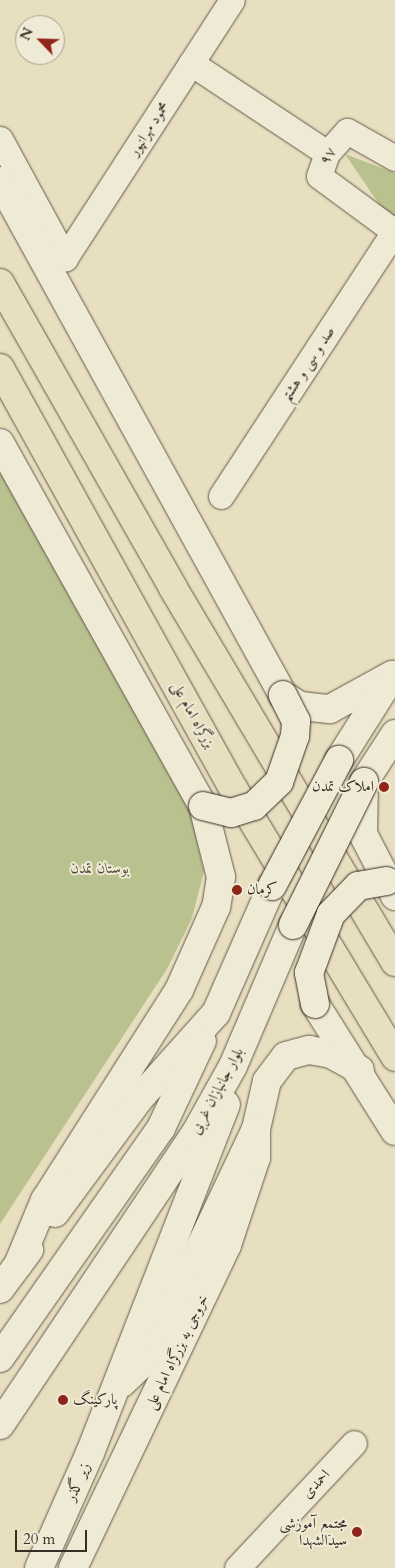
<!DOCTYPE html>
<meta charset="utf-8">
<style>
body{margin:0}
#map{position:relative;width:395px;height:1568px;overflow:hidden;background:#e7dfbf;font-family:Cardo,Amiri,serif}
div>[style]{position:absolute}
.green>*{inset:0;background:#b9c18f}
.roads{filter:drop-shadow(0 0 1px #65594c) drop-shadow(0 0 1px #65594c)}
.street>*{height:25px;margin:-12.5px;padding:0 12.5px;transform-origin:12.5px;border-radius:12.5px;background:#efead5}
.secondary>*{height:28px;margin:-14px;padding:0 14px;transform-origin:14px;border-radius:14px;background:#efead5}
.highway>*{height:28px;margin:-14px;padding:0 14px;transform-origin:14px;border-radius:14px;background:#e7dfbf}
.bridges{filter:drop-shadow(0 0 1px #3a2c26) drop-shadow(0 0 1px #3a2c26)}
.secondary-bridge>*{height:28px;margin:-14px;padding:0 14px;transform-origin:14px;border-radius:14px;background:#efead5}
.dots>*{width:14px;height:14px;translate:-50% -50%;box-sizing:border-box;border:2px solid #efead5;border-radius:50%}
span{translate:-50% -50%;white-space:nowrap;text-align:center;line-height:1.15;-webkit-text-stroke:4px #efead5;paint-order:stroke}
.street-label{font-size:15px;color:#3a2c26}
.poi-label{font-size:15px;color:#3a2c26}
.right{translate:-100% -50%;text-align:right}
.left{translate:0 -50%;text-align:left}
.park-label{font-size:15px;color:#534a3b;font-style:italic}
.north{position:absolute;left:15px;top:15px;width:50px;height:50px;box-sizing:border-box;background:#efead5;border:1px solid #a79e8f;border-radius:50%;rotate:294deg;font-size:14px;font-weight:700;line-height:20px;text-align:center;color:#3a2c26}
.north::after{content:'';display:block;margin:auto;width:18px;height:22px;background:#8f2418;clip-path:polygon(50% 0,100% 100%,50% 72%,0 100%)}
.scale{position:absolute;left:15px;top:1530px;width:72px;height:22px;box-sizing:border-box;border:2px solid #3a2c26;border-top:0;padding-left:6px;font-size:15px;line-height:18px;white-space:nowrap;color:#3a2c26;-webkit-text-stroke:4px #efead5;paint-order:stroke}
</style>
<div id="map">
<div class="green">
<div style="clip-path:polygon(345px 154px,395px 173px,395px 219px,387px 216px)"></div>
<div style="clip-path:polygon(0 463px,189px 806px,204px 871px,192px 918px,167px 969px,0 1224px)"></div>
</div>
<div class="roads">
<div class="street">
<div style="left:191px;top:63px;width:163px;rotate:33.5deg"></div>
<div style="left:0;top:139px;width:136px;rotate:61.4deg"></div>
<div style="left:65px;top:258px;width:307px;rotate:-57.1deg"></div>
<div style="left:395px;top:158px;width:55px;rotate:-150.6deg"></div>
<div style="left:347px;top:131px;width:30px;rotate:132deg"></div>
<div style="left:327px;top:153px;width:24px;rotate:109deg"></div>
<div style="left:319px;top:176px;width:94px;rotate:36.4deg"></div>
<div style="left:221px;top:496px;width:316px;rotate:-56.8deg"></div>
<div style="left:237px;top:1568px;width:171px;rotate:-46.9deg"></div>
</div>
<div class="secondary">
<div style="left:0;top:181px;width:587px;rotate:61.16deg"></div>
<div style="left:283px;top:695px;width:20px;rotate:33deg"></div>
<div style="left:300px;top:706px;width:30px;rotate:6deg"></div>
<div style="left:330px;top:709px;width:71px;rotate:-28.7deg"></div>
<div style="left:0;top:443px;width:416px;rotate:60.8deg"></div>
<div style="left:203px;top:806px;width:73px;rotate:75.8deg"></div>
<div style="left:221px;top:877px;width:30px;rotate:99deg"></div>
<div style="left:216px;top:907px;width:91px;rotate:114deg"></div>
<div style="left:179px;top:990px;width:249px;rotate:122.5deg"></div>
<div style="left:45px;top:1200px;width:70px;rotate:112.6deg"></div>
<div style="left:395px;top:734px;width:57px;rotate:122.9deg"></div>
<div style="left:364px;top:782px;width:52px;rotate:91.1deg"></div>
<div style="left:363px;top:834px;width:70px;rotate:62.7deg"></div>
<div style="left:339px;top:760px;width:93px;rotate:-57.7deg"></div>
<div style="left:315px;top:1004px;width:150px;rotate:57.8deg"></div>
<div style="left:55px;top:1213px;width:142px;rotate:-53.6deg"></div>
<div style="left:139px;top:1099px;width:115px;rotate:-48.2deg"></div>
<div style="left:216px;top:1013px;width:139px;rotate:-66.2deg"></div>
<div style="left:0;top:1289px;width:49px;rotate:-53.4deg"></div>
<div style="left:0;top:1358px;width:281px;rotate:-55deg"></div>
<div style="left:161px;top:1128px;width:96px;rotate:-64.8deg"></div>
<div style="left:122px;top:1383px;width:29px;rotate:-44deg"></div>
<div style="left:143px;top:1363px;width:54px;rotate:-62.5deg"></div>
<div style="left:168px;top:1315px;width:206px;rotate:-64.7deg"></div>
<div style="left:256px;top:1129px;width:49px;rotate:-77.1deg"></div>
<div style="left:267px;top:1081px;width:31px;rotate:-53deg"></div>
<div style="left:286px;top:1056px;width:24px;rotate:-15deg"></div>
<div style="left:309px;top:1050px;width:22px;rotate:10deg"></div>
<div style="left:331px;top:1054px;width:33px;rotate:29deg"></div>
<div style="left:0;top:1425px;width:350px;rotate:-56.2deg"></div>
<div style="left:195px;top:1134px;width:78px;rotate:-60.8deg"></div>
<div style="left:233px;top:1066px;width:153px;rotate:-66.9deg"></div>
<div style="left:39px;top:1568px;width:126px;rotate:-66.1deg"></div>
<div style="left:90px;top:1453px;width:374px;rotate:-68.7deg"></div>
<div style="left:73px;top:1568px;width:358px;rotate:-64.5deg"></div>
<div style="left:227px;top:1245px;width:92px;rotate:-71.6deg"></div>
<div style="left:256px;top:1158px;width:29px;rotate:-90deg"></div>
</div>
<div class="highway">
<div style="left:0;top:283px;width:351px;rotate:60.4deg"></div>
<div style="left:173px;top:588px;width:435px;rotate:59.3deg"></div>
<div style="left:0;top:368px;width:480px;rotate:61deg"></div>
<div style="left:233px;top:788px;width:314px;rotate:58.9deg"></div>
</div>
</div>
<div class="bridges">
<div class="secondary-bridge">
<div style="left:203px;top:806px;width:29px;rotate:14deg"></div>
<div style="left:231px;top:813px;width:24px;rotate:-17deg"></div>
<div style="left:254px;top:806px;width:35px;rotate:-44deg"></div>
<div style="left:279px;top:782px;width:49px;rotate:-70.8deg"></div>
<div style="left:295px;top:736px;width:15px;rotate:-86deg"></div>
<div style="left:296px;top:721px;width:29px;rotate:-117deg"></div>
<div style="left:272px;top:886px;width:143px;rotate:-62deg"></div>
<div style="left:293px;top:925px;width:160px;rotate:-63.6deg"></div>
<div style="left:315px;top:1004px;width:32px;rotate:-101deg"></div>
<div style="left:309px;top:973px;width:63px;rotate:-69.6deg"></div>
<div style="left:331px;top:914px;width:39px;rotate:-46deg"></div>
<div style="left:358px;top:886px;width:29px;rotate:-10deg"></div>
</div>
</div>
<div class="dots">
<div style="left:384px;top:787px;background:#8f2418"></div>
<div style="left:237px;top:890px;background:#8f2418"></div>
<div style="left:63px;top:1400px;background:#8f2418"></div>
<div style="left:357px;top:1532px;background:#8f2418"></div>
</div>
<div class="street-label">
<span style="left:149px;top:129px;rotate:-57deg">محمود مهرانپور</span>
<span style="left:328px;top:156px;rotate:-60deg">۹۷</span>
<span style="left:308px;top:364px;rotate:-57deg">صد و سی و هشتم</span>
<span style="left:193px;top:715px;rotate:61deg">بزرگراه امام علی</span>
<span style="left:217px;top:1091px;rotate:-62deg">بلوار جانبازان غربی</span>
<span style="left:177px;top:1352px;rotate:-64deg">خروجی به بزرگراه امام علی</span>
<span style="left:78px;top:1482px;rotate:-66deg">زیر گذر</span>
<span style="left:316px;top:1484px;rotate:-47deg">احمدی</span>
</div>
<div class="poi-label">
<span class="right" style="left:374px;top:787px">املاک تمدن</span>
<span class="left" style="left:247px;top:890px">کرمان</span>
<span class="left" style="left:73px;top:1400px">پارکینگ</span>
<span class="right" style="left:347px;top:1532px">مجتمع آموزشی<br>سیدالشهدا</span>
</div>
<div class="park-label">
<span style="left:100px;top:869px">بوستان تمدن</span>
</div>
<div class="north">N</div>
<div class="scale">20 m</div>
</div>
